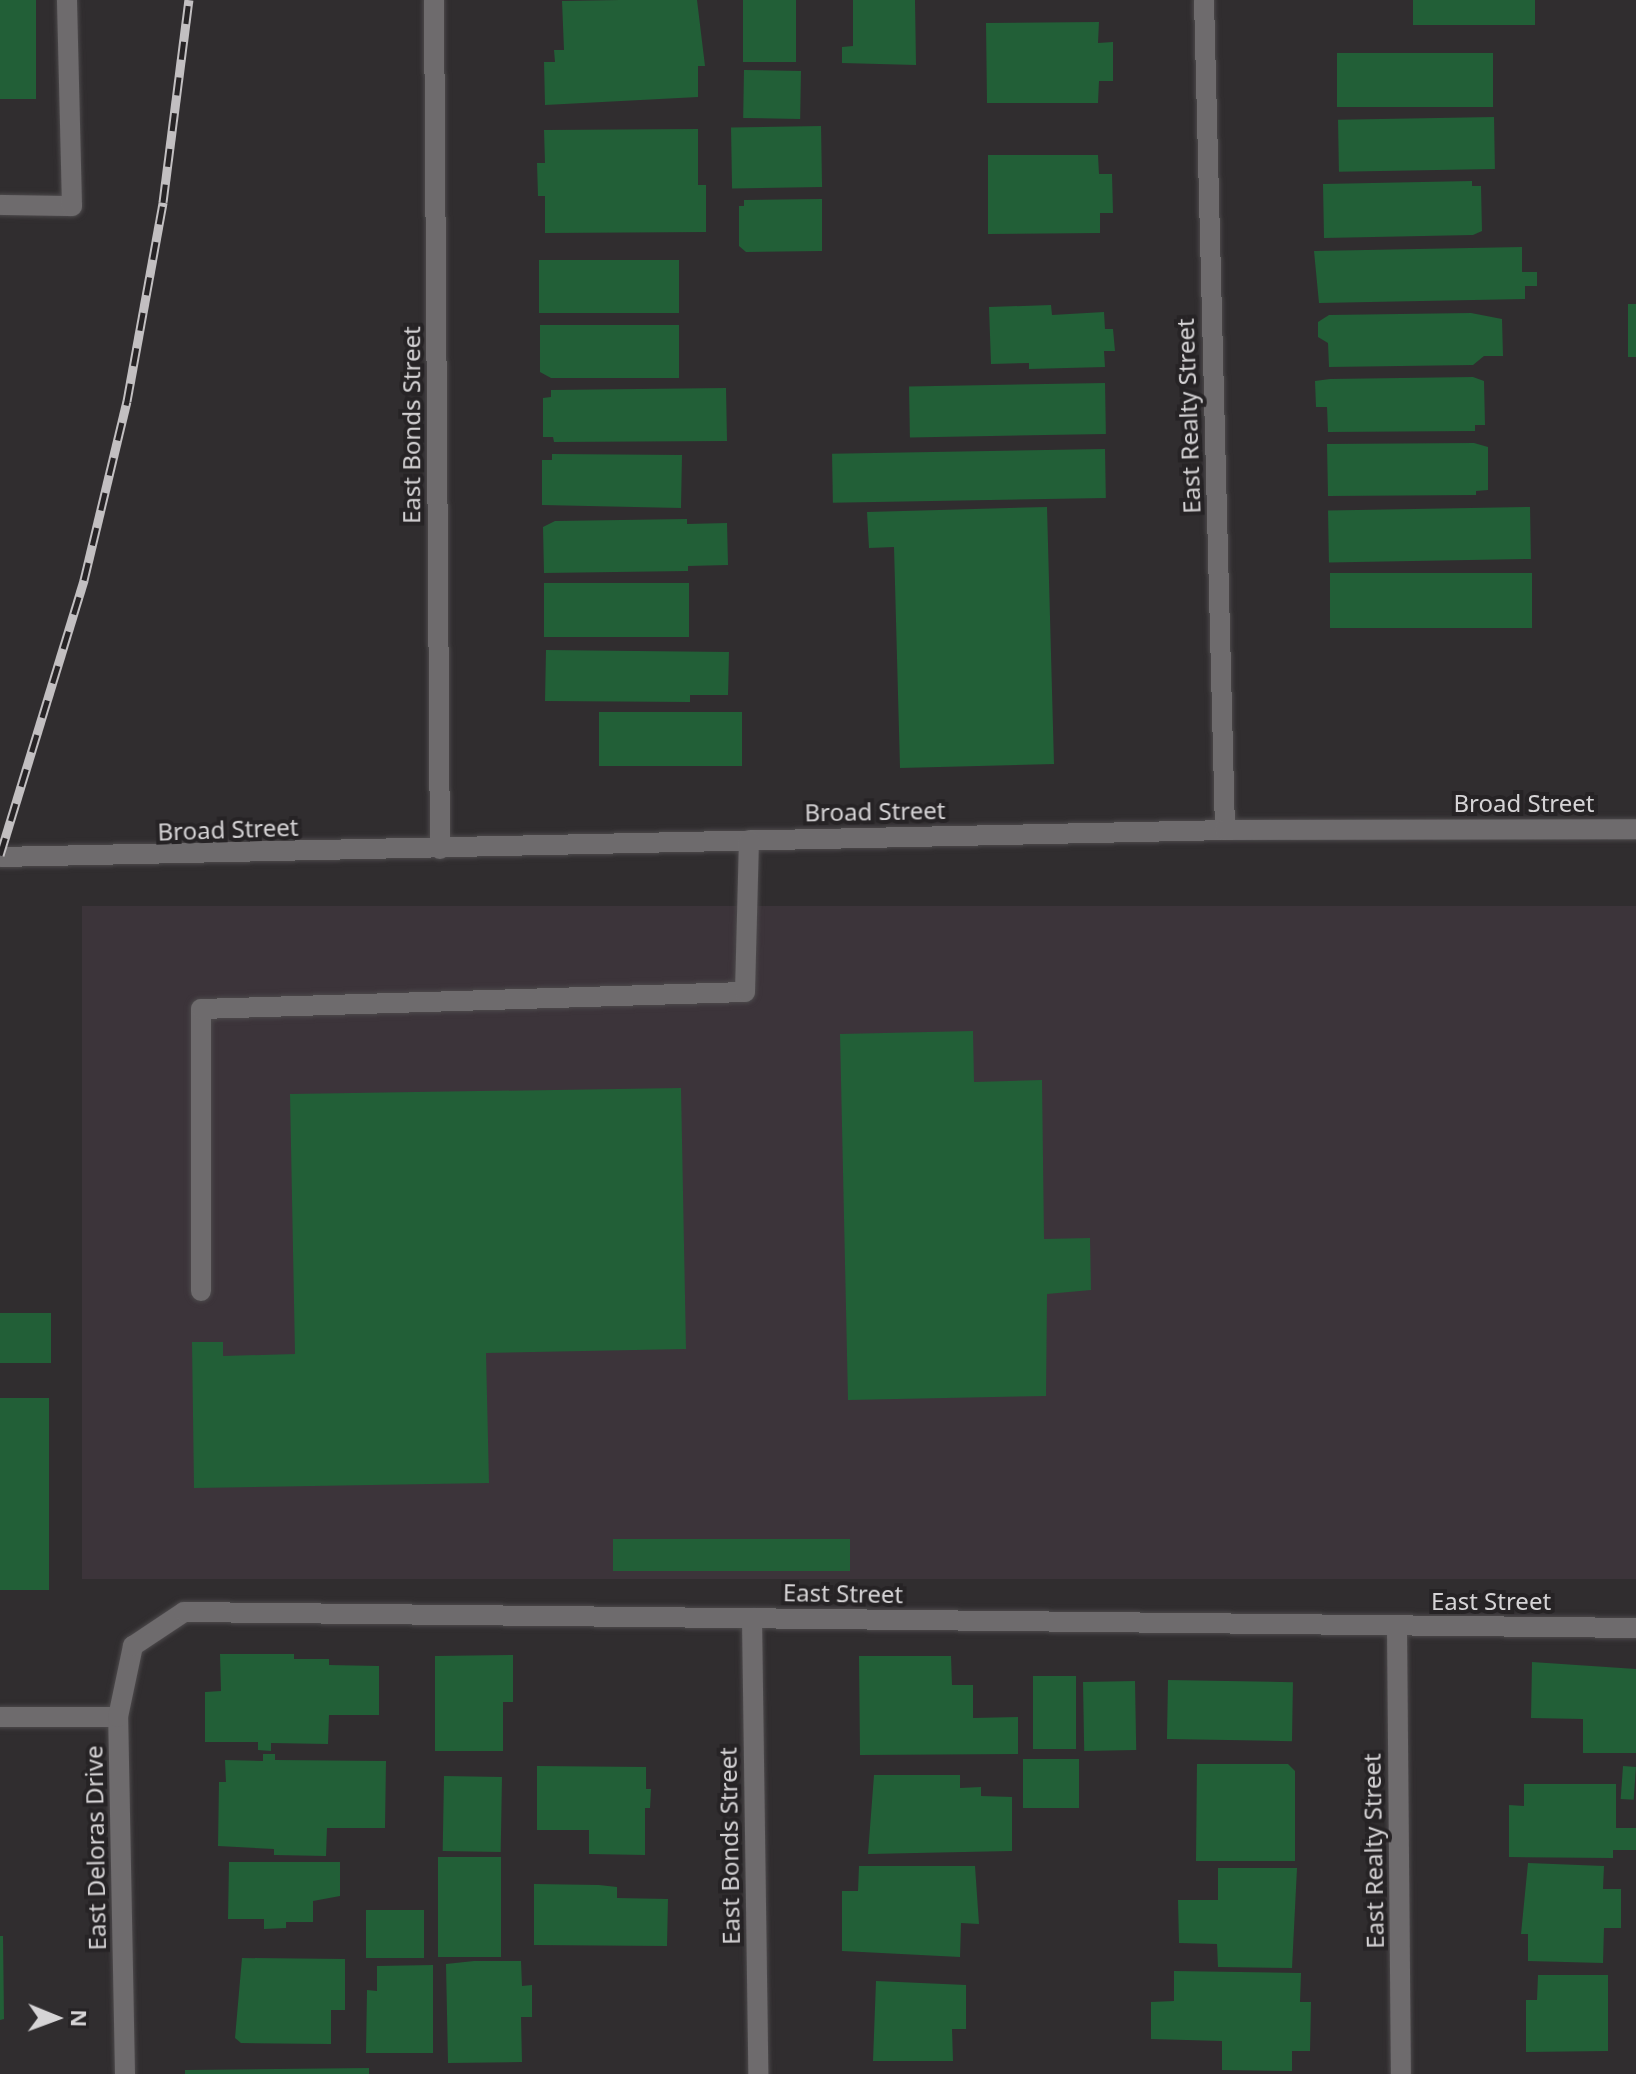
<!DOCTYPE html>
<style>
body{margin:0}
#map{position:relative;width:1636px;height:2074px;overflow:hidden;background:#302d2f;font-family:"Noto Sans",sans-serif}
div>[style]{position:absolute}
.built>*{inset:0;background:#3c343a;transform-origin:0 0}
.building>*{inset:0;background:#225f37;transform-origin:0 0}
.roads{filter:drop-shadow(0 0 2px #4d4a4c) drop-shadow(0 0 2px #4d4a4c)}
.minor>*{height:20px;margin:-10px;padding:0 10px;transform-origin:10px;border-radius:10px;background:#6e6b6d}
.rail>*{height:9px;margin-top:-4.5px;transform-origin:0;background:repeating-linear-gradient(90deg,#262325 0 18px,#c2bfc1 0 36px);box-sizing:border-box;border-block:2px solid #c2bfc1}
span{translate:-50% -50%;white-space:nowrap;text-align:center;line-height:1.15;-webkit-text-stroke:8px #262325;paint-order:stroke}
.street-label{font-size:24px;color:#d6d4d6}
.north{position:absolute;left:16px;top:1978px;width:80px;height:80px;-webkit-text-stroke:6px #262325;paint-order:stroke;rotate:91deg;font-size:22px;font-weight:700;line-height:32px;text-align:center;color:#d6d4d6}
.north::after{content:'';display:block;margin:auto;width:28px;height:36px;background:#d6d4d6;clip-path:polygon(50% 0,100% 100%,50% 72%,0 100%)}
</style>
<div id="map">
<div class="built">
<div style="left:1636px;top:906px;width:673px;height:1554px;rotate:90deg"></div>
</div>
<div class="building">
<div style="left:0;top:0;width:36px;height:99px"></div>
<div style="clip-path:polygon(620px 0,697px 0,705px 66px,698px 66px,698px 97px,545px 105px,544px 62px,555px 62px,554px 50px,564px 50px,562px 1px)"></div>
<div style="left:743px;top:0;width:53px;height:62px"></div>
<div style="clip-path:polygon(853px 0,915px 0,916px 65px,842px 63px,842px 47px,853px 46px)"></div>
<div style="left:1413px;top:0;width:122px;height:25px"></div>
<div style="clip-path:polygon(1099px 22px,1098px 43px,1113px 42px,1113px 81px,1099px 81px,1098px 103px,987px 103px,986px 23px)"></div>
<div style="left:1493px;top:53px;width:54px;height:156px;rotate:90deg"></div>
<div style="left:744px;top:70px;width:57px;height:48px;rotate:1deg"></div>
<div style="left:1494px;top:117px;width:52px;height:156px;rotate:89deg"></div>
<div style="left:821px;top:126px;width:61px;height:90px;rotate:89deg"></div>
<div style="clip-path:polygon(698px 129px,698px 185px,706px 185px,706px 232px,545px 233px,545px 196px,538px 196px,537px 163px,545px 163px,544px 130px)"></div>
<div style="clip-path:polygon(988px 155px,1098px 155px,1099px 174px,1112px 174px,1113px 213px,1100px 213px,1100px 233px,988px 234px)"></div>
<div style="clip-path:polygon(1472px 181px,1472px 186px,1481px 186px,1482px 231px,1473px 235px,1324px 238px,1323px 184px)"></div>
<div style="clip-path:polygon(822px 199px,822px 251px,746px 252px,739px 246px,739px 206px,744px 206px,744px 200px)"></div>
<div style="clip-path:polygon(1522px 247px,1522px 272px,1537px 272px,1537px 286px,1525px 286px,1525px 299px,1319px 303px,1314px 251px)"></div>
<div style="left:539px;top:260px;width:140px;height:53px"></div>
<div style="left:1628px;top:304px;width:8px;height:53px"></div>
<div style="clip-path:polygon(1051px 305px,1052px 315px,1104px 312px,1105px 329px,1113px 329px,1115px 351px,1104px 351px,1105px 367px,1029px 369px,1029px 363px,991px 364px,989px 307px)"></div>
<div style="clip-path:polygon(1471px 313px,1502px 319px,1503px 356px,1484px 356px,1473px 365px,1329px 367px,1328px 343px,1318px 337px,1318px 322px,1329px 315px)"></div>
<div style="clip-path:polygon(540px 325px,679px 325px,679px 378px,551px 378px,540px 372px)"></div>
<div style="clip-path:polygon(1473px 377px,1484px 381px,1485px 425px,1475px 425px,1475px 431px,1328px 432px,1327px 407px,1316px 407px,1315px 381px,1330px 379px)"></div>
<div style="left:1105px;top:383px;width:51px;height:196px;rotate:89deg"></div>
<div style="clip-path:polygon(726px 388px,727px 441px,554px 442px,553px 437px,543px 437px,543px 398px,551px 397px,551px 390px)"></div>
<div style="clip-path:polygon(1474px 443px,1488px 447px,1488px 490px,1476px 491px,1476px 495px,1328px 496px,1327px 444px)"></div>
<div style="left:1105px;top:449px;width:49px;height:273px;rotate:89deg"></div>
<div style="clip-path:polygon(552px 454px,682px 455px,681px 508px,542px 505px,542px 460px,552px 460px)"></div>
<div style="clip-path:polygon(1047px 507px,1054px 764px,900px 768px,894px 547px,869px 548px,867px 512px)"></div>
<div style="left:1530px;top:507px;width:52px;height:202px;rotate:89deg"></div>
<div style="clip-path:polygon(687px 519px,687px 524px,727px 523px,728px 565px,688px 566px,688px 571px,544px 573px,543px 527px,555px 521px)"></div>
<div style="left:1330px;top:573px;width:202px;height:55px"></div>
<div style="left:544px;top:583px;width:145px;height:54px"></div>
<div style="clip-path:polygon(546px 650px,729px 652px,728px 695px,690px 695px,690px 702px,545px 701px)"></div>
<div style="left:742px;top:712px;width:54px;height:143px;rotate:90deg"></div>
<div style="clip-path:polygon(973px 1031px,974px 1082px,1042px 1080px,1044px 1239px,1090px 1238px,1091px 1290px,1047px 1294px,1046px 1396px,848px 1400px,840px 1034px)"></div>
<div style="clip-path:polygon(681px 1088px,686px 1349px,486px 1353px,489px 1483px,194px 1488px,192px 1342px,223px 1342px,223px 1356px,295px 1354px,290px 1094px)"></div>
<div style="left:0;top:1313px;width:51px;height:50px"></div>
<div style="left:0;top:1398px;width:49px;height:192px"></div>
<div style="left:613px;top:1539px;width:237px;height:32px"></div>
<div style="clip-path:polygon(220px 1654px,294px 1654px,294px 1659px,329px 1659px,329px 1665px,379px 1666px,379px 1715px,329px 1715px,328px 1744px,271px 1743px,271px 1751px,258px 1750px,258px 1742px,205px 1742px,205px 1692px,221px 1691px)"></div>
<div style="clip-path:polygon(513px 1655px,513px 1702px,503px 1702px,503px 1751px,435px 1751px,435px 1656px)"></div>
<div style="clip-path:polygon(859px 1656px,951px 1656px,952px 1685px,973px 1685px,973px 1718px,1018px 1717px,1018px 1754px,860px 1755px)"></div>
<div style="clip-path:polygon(1532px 1662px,1636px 1669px,1636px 1753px,1583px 1753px,1583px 1719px,1531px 1718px)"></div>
<div style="left:1033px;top:1676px;width:43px;height:73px"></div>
<div style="left:1168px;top:1680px;width:125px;height:59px;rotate:1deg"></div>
<div style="left:1135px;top:1681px;width:69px;height:52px;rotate:89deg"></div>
<div style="clip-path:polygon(263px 1754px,275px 1754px,275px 1760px,386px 1761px,385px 1828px,327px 1828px,326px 1856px,274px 1855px,274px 1849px,218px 1846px,219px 1782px,226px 1782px,225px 1760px,263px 1761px)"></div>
<div style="left:1023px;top:1759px;width:56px;height:49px"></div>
<div style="clip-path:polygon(1197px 1764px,1288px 1764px,1295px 1771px,1295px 1861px,1196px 1861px)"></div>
<div style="clip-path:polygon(537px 1766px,646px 1767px,646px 1789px,651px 1789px,650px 1808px,645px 1808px,645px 1855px,589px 1854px,589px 1830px,537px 1830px)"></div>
<div style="left:1623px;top:1766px;width:13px;height:33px;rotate:4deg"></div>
<div style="clip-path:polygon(874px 1775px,960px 1775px,960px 1788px,981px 1787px,981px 1796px,1012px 1797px,1012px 1851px,868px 1854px)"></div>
<div style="left:444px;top:1776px;width:58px;height:75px;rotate:1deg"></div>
<div style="clip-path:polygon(1524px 1784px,1616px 1784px,1616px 1828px,1636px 1828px,1636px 1850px,1613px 1850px,1613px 1858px,1509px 1857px,1509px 1805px,1524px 1806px)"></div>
<div style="left:501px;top:1857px;width:100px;height:63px;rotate:90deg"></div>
<div style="clip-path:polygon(229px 1862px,340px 1862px,340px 1896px,313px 1901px,313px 1922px,286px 1922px,286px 1928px,264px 1929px,264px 1919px,228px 1919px)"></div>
<div style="clip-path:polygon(1528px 1863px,1604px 1866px,1603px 1889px,1621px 1889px,1621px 1928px,1604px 1928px,1603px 1963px,1528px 1961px,1528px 1934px,1521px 1934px)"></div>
<div style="clip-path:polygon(859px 1866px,975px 1866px,979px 1924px,961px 1923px,960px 1957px,842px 1951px,842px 1891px,858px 1891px)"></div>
<div style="clip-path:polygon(1218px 1868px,1297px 1868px,1292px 1968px,1218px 1967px,1217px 1944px,1179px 1943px,1178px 1900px,1218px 1900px)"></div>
<div style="clip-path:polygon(534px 1884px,599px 1885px,617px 1887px,617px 1898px,668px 1899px,667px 1946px,534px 1945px)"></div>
<div style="left:366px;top:1910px;width:58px;height:48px"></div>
<div style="clip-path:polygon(0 1936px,3px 1936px,4px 2019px,0 2020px)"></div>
<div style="clip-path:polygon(242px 1958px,345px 1959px,345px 2010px,331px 2010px,331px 2044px,241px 2043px,235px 2038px)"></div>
<div style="clip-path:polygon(474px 1961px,521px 1961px,522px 1986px,532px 1985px,532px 2017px,521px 2017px,522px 2062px,448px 2063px,446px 1964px)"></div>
<div style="clip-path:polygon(433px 1965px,433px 2053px,366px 2053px,367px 1990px,377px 1991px,377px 1966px)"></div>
<div style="clip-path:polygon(1174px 1971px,1301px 1973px,1300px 2002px,1311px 2002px,1310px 2051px,1292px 2051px,1292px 2071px,1222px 2070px,1222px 2041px,1151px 2039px,1151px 2002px,1174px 2001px)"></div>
<div style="clip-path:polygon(1538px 1975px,1608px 1975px,1608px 2051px,1526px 2052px,1526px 2000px,1537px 2000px)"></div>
<div style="clip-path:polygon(876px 1981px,966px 1985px,966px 2029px,952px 2029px,953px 2061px,873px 2061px)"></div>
<div style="clip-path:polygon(369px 2068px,369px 2074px,185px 2074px,185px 2070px)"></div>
</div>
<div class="roads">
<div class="minor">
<div style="left:434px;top:0;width:849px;rotate:89.6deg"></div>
<div style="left:1204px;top:0;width:830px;rotate:88.55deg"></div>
<div style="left:0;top:205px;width:72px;rotate:0.8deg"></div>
<div style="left:72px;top:206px;width:206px;rotate:-91.4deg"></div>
<div style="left:0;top:857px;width:1225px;rotate:-1.26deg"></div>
<div style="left:1225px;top:830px;width:411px;rotate:-0.1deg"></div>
<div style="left:201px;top:1291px;width:282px;rotate:-90deg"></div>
<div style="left:201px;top:1009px;width:544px;rotate:-1.79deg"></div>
<div style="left:745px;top:992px;width:152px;rotate:-88.5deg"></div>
<div style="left:752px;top:1618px;width:456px;rotate:89.2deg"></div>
<div style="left:1397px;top:1627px;width:447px;rotate:89.5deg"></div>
<div style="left:0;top:1717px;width:118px"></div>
<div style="left:125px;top:2074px;width:357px;rotate:-91.1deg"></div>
<div style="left:118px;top:1717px;width:73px;rotate:-78.1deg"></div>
<div style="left:133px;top:1646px;width:61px;rotate:-33.7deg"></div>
<div style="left:184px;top:1612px;width:1452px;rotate:0.63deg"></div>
</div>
</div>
<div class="rail">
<div style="left:0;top:855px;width:288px;rotate:-73deg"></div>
<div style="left:84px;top:580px;width:184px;rotate:-76.5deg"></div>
<div style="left:127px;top:401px;width:202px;rotate:-79.7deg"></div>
<div style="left:163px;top:202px;width:204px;rotate:-82.7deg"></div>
</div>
<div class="street-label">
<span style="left:1188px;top:416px;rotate:-92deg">East Realty Street</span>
<span style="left:411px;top:425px;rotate:-90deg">East Bonds Street</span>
<span style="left:1524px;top:803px">Broad Street</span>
<span style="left:875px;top:811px;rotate:-1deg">Broad Street</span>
<span style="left:228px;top:829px;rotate:-2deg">Broad Street</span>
<span style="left:843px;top:1593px;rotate:1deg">East Street</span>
<span style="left:1491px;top:1601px">East Street</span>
<span style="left:729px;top:1846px;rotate:-91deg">East Bonds Street</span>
<span style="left:95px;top:1848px;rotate:-91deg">East Deloras Drive</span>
<span style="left:1373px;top:1851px;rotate:-91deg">East Realty Street</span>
</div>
<div class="north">N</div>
</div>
